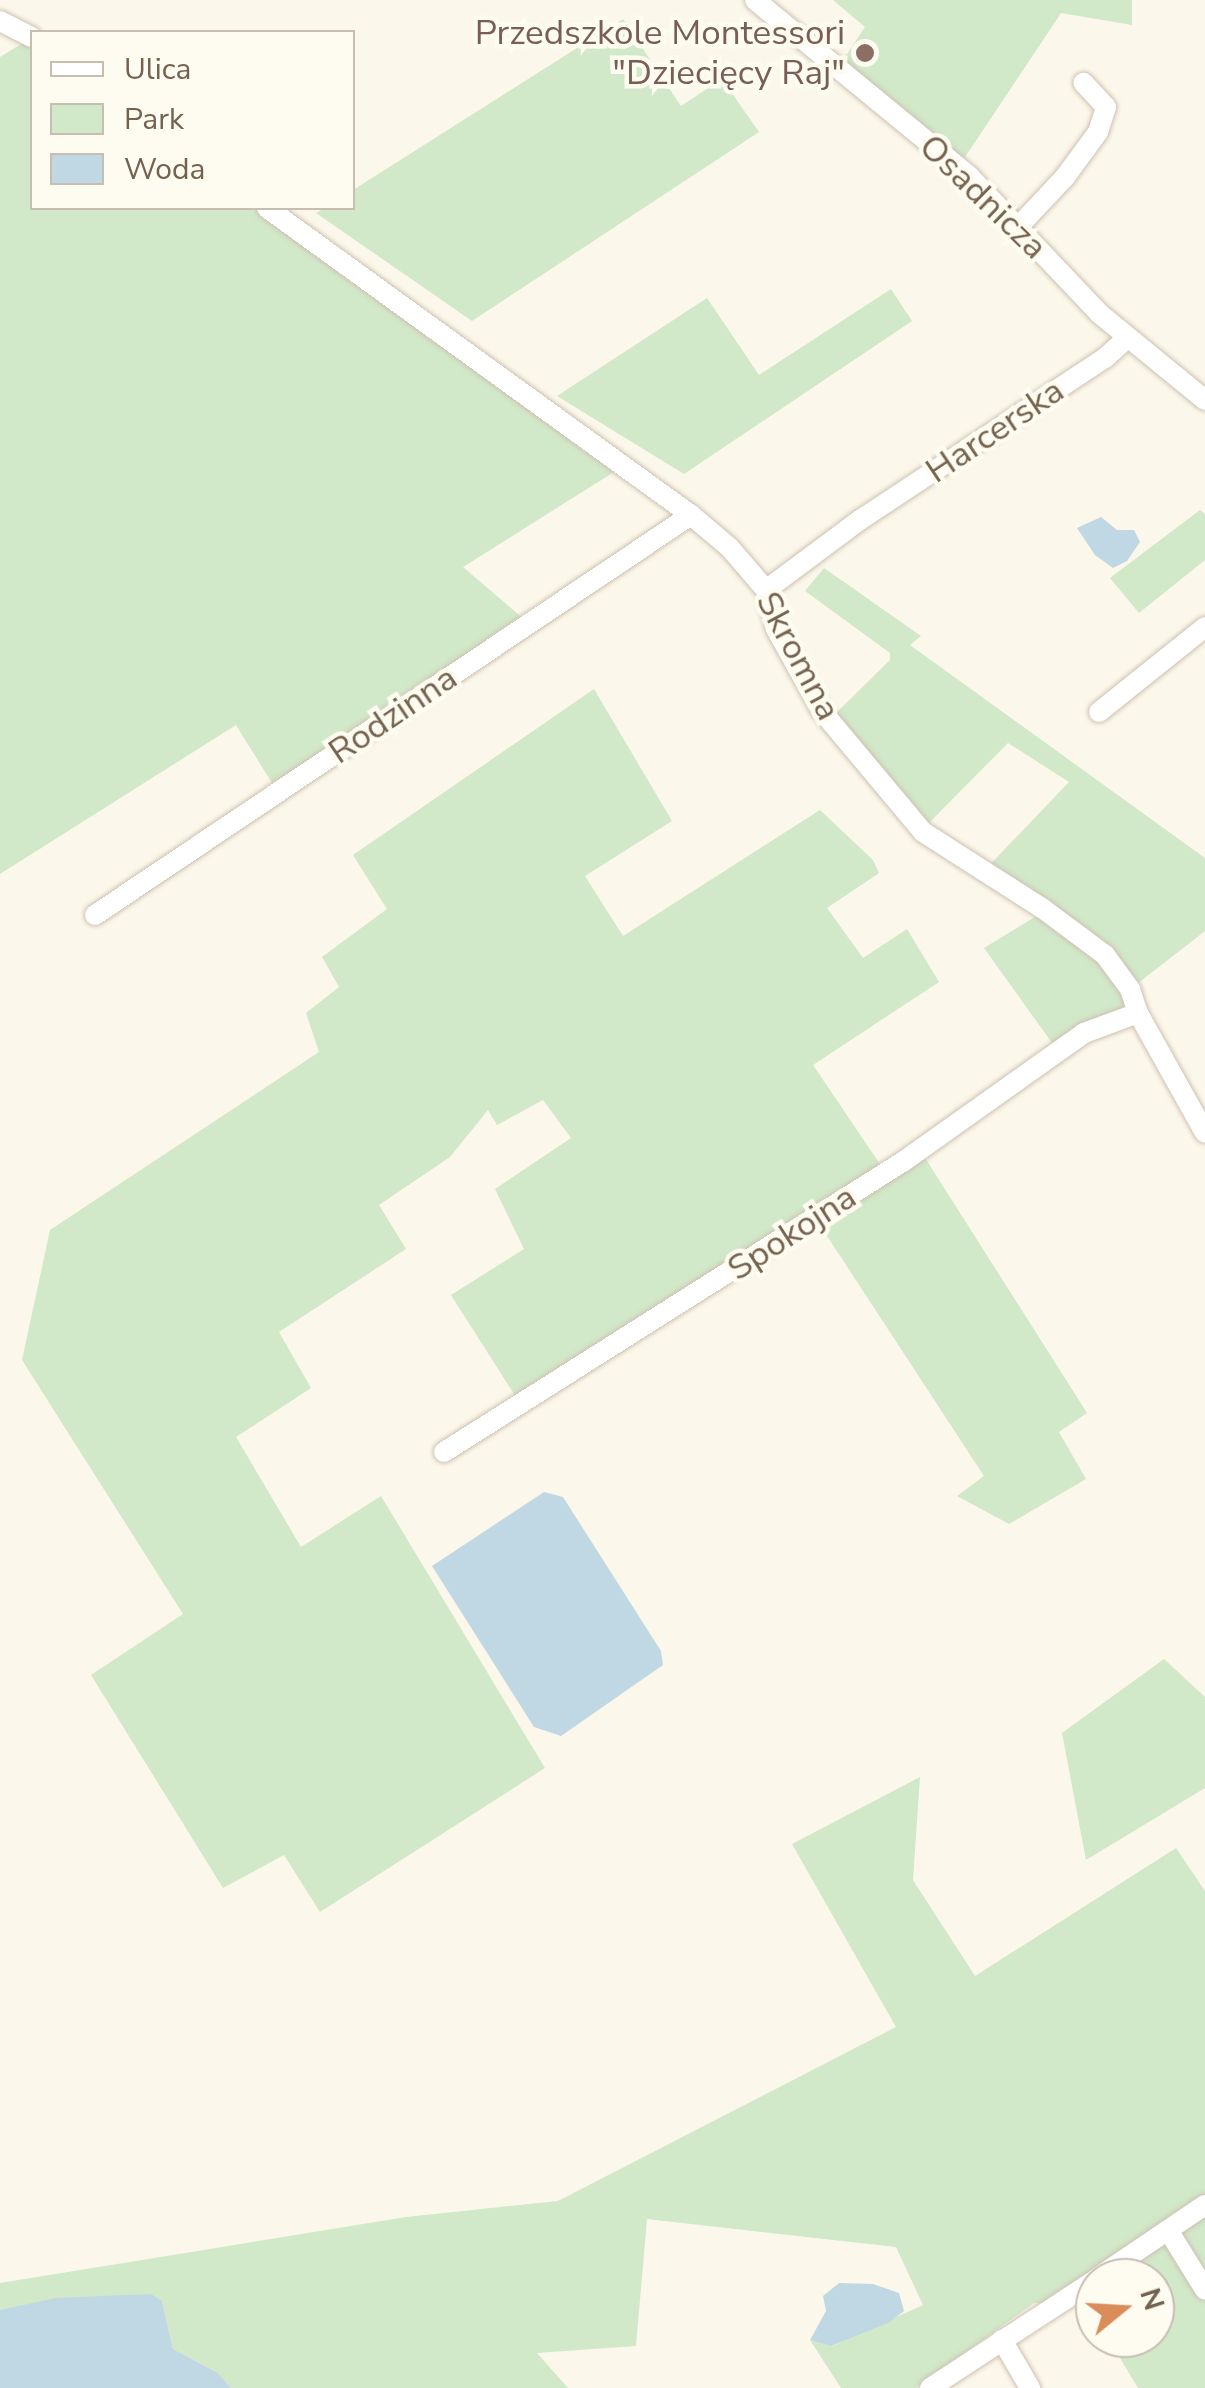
<!DOCTYPE html>
<meta charset="utf-8">
<style>
body{margin:0}
#map{position:relative;width:1205px;height:2388px;overflow:hidden;background:#fbf7ea;font-family:"Nunito Sans",sans-serif}
div>[style]{position:absolute}
.green>*{inset:0;background:#d1e8c9}
.water>*{inset:0;background:#c0d8e3}
.roads{filter:drop-shadow(0 0 2px #cdc1b1) drop-shadow(0 0 2px #cdc1b1)}
.minor>*{height:20px;margin:-10px;padding:0 10px;transform-origin:10px;border-radius:10px;background:#fff}
.dots>*{width:28px;height:28px;translate:-50% -50%;box-sizing:border-box;border:5px solid #fefbf0;border-radius:50%}
span{translate:-50% -50%;white-space:nowrap;text-align:center;line-height:1.15;-webkit-text-stroke:9px #fefbf0;paint-order:stroke}
.education-label{font-size:35px;color:#785e54}
.right{translate:-100% -50%;text-align:right}
.street-label{font-size:35px;color:#74624f}
.legend{position:absolute;left:30px;top:30px;width:325px;height:180px;box-sizing:border-box;background:#fefbf0;border:2px solid #c7beb0;margin:0;padding:12px 18px;list-style:none;font-size:30px;color:#74624f}
.legend li{display:flex;align-items:center;gap:20px;height:50px}
.legend b{width:50px;border:2px solid #c7beb0}
.north{position:absolute;left:1075px;top:2258px;width:100px;height:100px;box-sizing:border-box;background:#fefbf0;border:2px solid #c7beb0;border-radius:50%;rotate:72deg;font-size:28px;font-weight:700;line-height:40px;text-align:center;color:#74624f}
.north::after{content:'';display:block;margin:auto;width:35px;height:45px;background:#da8c5a;clip-path:polygon(50% 0,100% 100%,50% 72%,0 100%)}
</style>
<div id="map">
<div class="green">
<div style="clip-path:polygon(833px 0,1132px 0,1132px 25px,1061px 13px,963px 160px,837px 60px,847px 54px,865px 27px)"></div>
<div style="clip-path:polygon(623px 19px,681px 106px,722px 79px,759px 132px,472px 321px,316px 213px,325px 208px,352px 208px,353px 190px)"></div>
<div style="clip-path:polygon(26px 41px,32px 45px,32px 208px,254px 208px,614px 472px,463px 567px,532px 626px,272px 783px,236px 725px,0 874px,0 57px)"></div>
<div style="clip-path:polygon(891px 289px,912px 321px,684px 474px,557px 396px,707px 298px,759px 375px)"></div>
<div style="clip-path:polygon(1200px 510px,1205px 514px,1205px 560px,1139px 613px,1110px 578px)"></div>
<div style="clip-path:polygon(824px 568px,921px 636px,910px 645px,1205px 858px,1205px 931px,1133px 987px,1122px 1008px,1055px 1047px,984px 948px,1043px 912px,983px 872px,1069px 782px,1008px 743px,921px 831px,829px 720px,890px 660px,890px 653px,805px 591px)"></div>
<div style="clip-path:polygon(594px 689px,672px 821px,585px 876px,623px 936px,820px 810px,873px 860px,879px 873px,827px 908px,863px 958px,907px 929px,939px 982px,813px 1065px,888px 1176px,922px 1153px,1087px 1413px,1059px 1432px,1086px 1479px,1009px 1524px,957px 1496px,984px 1476px,814px 1216px,521px 1405px,451px 1295px,524px 1249px,495px 1189px,571px 1138px,543px 1100px,497px 1125px,488px 1110px,450px 1157px,379px 1205px,406px 1249px,279px 1332px,311px 1388px,236px 1437px,301px 1547px,381px 1496px,545px 1768px,320px 1912px,284px 1855px,223px 1888px,91px 1675px,183px 1614px,22px 1360px,50px 1230px,319px 1052px,306px 1013px,339px 987px,322px 957px,387px 909px,353px 855px)"></div>
<div style="clip-path:polygon(1164px 1659px,1205px 1697px,1205px 1788px,1086px 1860px,1062px 1733px)"></div>
<div style="clip-path:polygon(920px 1777px,913px 1880px,975px 1976px,1176px 1848px,1205px 1891px,1205px 2388px,1138px 2388px,1108px 2338px,1155px 2338px,1155px 2278px,1095px 2278px,1095px 2316px,1088px 2305px,1034px 2303px,916px 2388px,841px 2388px,810px 2340px,832px 2346px,923px 2305px,896px 2247px,647px 2219px,636px 2346px,537px 2353px,568px 2388px,231px 2388px,218px 2373px,173px 2349px,162px 2301px,0 2310px,0 2283px,406px 2217px,558px 2201px,896px 2027px,792px 1844px)"></div>
</div>
<div class="water">
<div style="clip-path:polygon(1101px 517px,1117px 530px,1134px 530px,1140px 542px,1127px 561px,1113px 568px,1095px 555px,1077px 528px)"></div>
<div style="clip-path:polygon(544px 1492px,563px 1497px,661px 1651px,663px 1665px,561px 1736px,534px 1727px,432px 1566px)"></div>
<div style="clip-path:polygon(839px 2283px,873px 2284px,899px 2293px,904px 2311px,888px 2323px,831px 2346px,810px 2340px,826px 2311px,823px 2296px)"></div>
<div style="clip-path:polygon(151px 2294px,162px 2301px,173px 2349px,218px 2373px,231px 2388px,0 2388px,0 2310px,56px 2298px)"></div>
</div>
<div class="roads">
<div class="minor">
<div style="left:755px;top:0;width:277px;rotate:39.4deg"></div>
<div style="left:969px;top:176px;width:190px;rotate:46.5deg"></div>
<div style="left:1100px;top:314px;width:136px;rotate:39.3deg"></div>
<div style="left:0;top:21px;width:36px;rotate:27deg"></div>
<div style="left:267px;top:208px;width:523px;rotate:35.91deg"></div>
<div style="left:691px;top:515px;width:51px;rotate:40.2deg"></div>
<div style="left:730px;top:548px;width:55px;rotate:49.4deg"></div>
<div style="left:766px;top:590px;width:40px;rotate:75.6deg"></div>
<div style="left:776px;top:629px;width:93px;rotate:60.9deg"></div>
<div style="left:821px;top:710px;width:159px;rotate:50.1deg"></div>
<div style="left:923px;top:832px;width:141px;rotate:32.6deg"></div>
<div style="left:1042px;top:908px;width:79px;rotate:36.7deg"></div>
<div style="left:1105px;top:955px;width:42px;rotate:53.7deg"></div>
<div style="left:1130px;top:989px;width:25px;rotate:72deg"></div>
<div style="left:1138px;top:1013px;width:137px;rotate:60.8deg"></div>
<div style="left:1019px;top:226px;width:67px;rotate:-46.8deg"></div>
<div style="left:1065px;top:177px;width:56px;rotate:-53.7deg"></div>
<div style="left:1098px;top:132px;width:26px;rotate:-72deg"></div>
<div style="left:1106px;top:107px;width:33px;rotate:-133deg"></div>
<div style="left:766px;top:590px;width:117px;rotate:-36.7deg"></div>
<div style="left:860px;top:520px;width:294px;rotate:-33.5deg"></div>
<div style="left:1105px;top:358px;width:30px;rotate:-42deg"></div>
<div style="left:1099px;top:712px;width:136px;rotate:-38.7deg"></div>
<div style="left:95px;top:915px;width:718px;rotate:-33.87deg"></div>
<div style="left:444px;top:1452px;width:544px;rotate:-32.32deg"></div>
<div style="left:904px;top:1161px;width:221px;rotate:-35.4deg"></div>
<div style="left:1084px;top:1033px;width:58px;rotate:-20.3deg"></div>
<div style="left:1168px;top:2230px;width:70px;rotate:58.3deg"></div>
<div style="left:1097px;top:2278px;width:130px;rotate:-34.1deg"></div>
<div style="left:1002px;top:2340px;width:56px;rotate:59.7deg"></div>
<div style="left:930px;top:2388px;width:197px;rotate:-33.2deg"></div>
</div>
</div>
<div class="dots">
<div style="left:865px;top:53px;background:#8d6e63"></div>
</div>
<div class="education-label">
<span class="right" style="left:845px;top:53px">Przedszkole Montessori<br>"Dziecięcy Raj"</span>
</div>
<div class="street-label">
<span style="left:983px;top:197px;rotate:44deg">Osadnicza</span>
<span style="left:995px;top:431px;rotate:-34deg">Harcerska</span>
<span style="left:798px;top:656px;rotate:62deg">Skromna</span>
<span style="left:393px;top:715px;rotate:-34deg">Rodzinna</span>
<span style="left:792px;top:1233px;rotate:-33deg">Spokojna</span>
</div>
<ul class="legend">
<li><b style="height:12px;background:#fff"></b>Ulica</li>
<li><b style="height:28px;background:#d1e8c9"></b>Park</li>
<li><b style="height:28px;background:#c0d8e3"></b>Woda</li>
</ul>
<div class="north">N</div>
</div>
